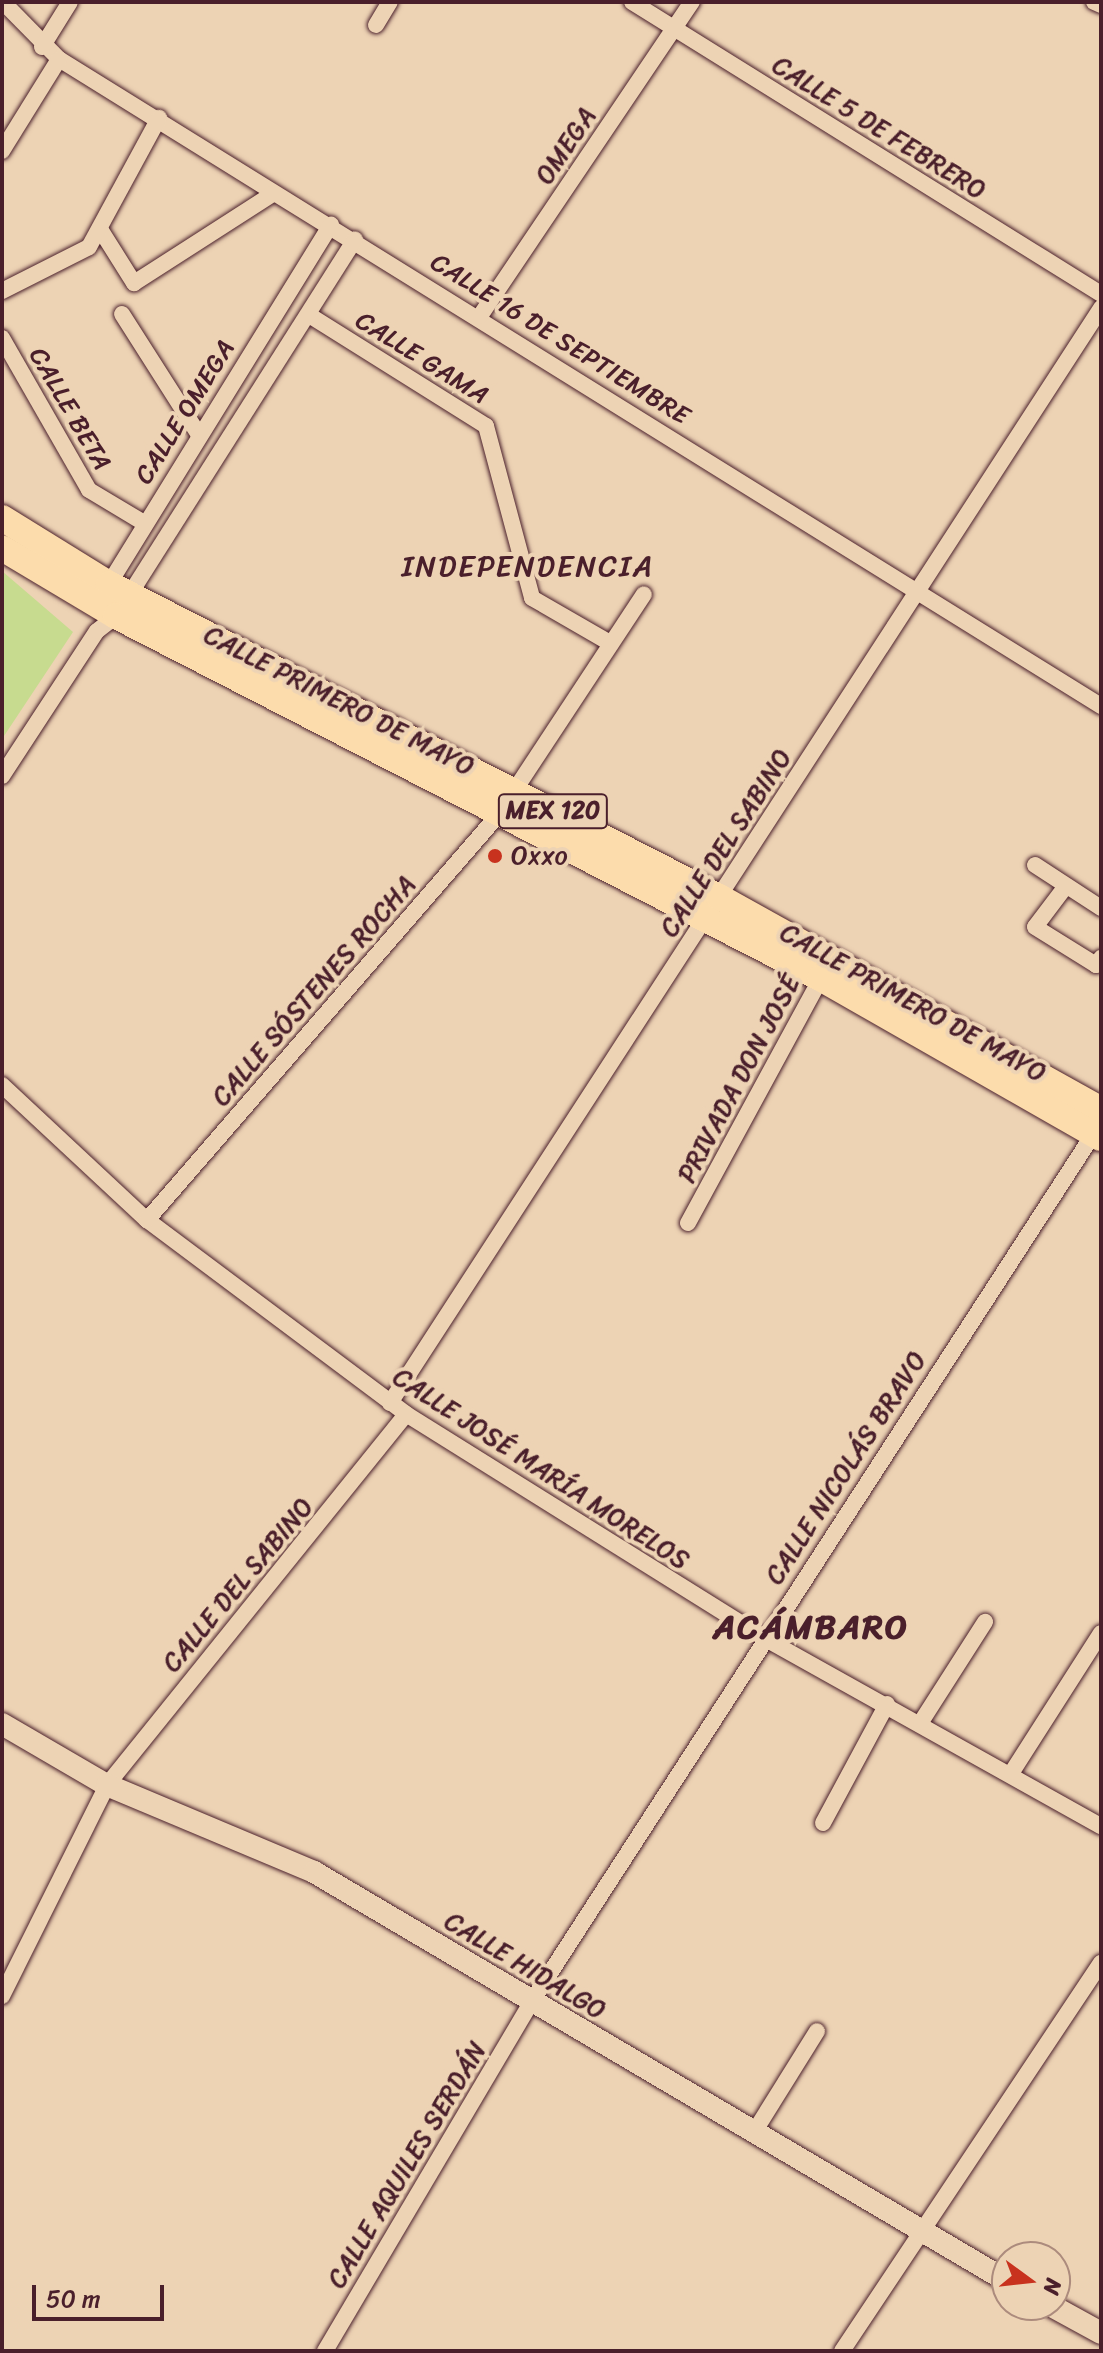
<!DOCTYPE html>
<meta charset="utf-8">
<style>
body{margin:0}
#map{position:relative;width:1103px;height:2353px;overflow:hidden;background:#edd3b4;font-family:Sriracha,sans-serif}
div>[style]{position:absolute}
.green>*{inset:0;background:#c7db8f}
.roads{filter:drop-shadow(0 0 2px #4a1f2b) drop-shadow(0 0 2px #4a1f2b)}
.minor>*{height:16px;margin:-8px;padding:0 8px;transform-origin:8px;border-radius:8px;background:#edd3b4}
.tertiary>*{height:22px;margin:-11px;padding:0 11px;transform-origin:11px;border-radius:11px;background:#edd3b4}
.primary>*{height:26px;margin:-13px;padding:0 13px;transform-origin:13px;border-radius:13px;background:#fcdcac}
.dots>*{width:22px;height:22px;translate:-50% -50%;box-sizing:border-box;border:4px solid #edd3b4;border-radius:50%}
span{translate:-50% -50%;white-space:nowrap;text-align:center;line-height:1.15;-webkit-text-stroke:8px #edd3b4;paint-order:stroke}
.shield-label span{padding:2px 6px;background:#edd3b4;border:2px solid;border-radius:6px;-webkit-text-stroke-width:0}
.shield-label{font-size:24px;color:#4a1f2b;font-weight:700}
.street-label{font-size:26px;color:#4a1f2b}
.poi-label{font-size:26px;color:#4a1f2b}
.left{translate:0 -50%;text-align:left}
.quarter-label{font-size:30px;color:#4a1f2b;letter-spacing:2px}
.district-label{font-size:34px;color:#4a1f2b;font-weight:700;letter-spacing:2px}
.frame{position:absolute;inset:0;border:4px solid #4a1f2b;pointer-events:none}
.north{position:absolute;left:991px;top:2241px;width:80px;height:80px;box-sizing:border-box;background:#edd3b4;border:2px solid #ac8b7d;border-radius:50%;rotate:105deg;font-size:22px;font-weight:700;line-height:32px;text-align:center;color:#4a1f2b}
.north::after{content:'';display:block;margin:auto;width:28px;height:36px;background:#c8321e;clip-path:polygon(50% 0,100% 100%,50% 72%,0 100%)}
.scale{position:absolute;left:32px;top:2285px;width:132px;height:36px;box-sizing:border-box;border:4px solid #4a1f2b;border-top:0;padding-left:10px;font-size:24px;line-height:28px;white-space:nowrap;color:#4a1f2b;-webkit-text-stroke:6px #edd3b4;paint-order:stroke}
</style>
<div id="map">
<div class="green">
<div style="clip-path:polygon(2px 571px,73px 632px,2px 739px)"></div>
</div>
<div class="roads">
<div class="minor">
<div style="left:3px;top:2px;width:80px;rotate:45.5deg"></div>
<div style="left:59px;top:59px;width:1227px;rotate:31.84deg"></div>
<div style="left:632px;top:2px;width:552px;rotate:31.91deg"></div>
<div style="left:1094px;top:2px;width:8px;rotate:23deg"></div>
<div style="left:376px;top:25px;width:27px;rotate:-59deg"></div>
<div style="left:42px;top:47px;width:53px;rotate:-58.1deg"></div>
<div style="left:2px;top:151px;width:108px;rotate:-58.2deg"></div>
<div style="left:100px;top:229px;width:64px;rotate:57.8deg"></div>
<div style="left:134px;top:283px;width:166px;rotate:-32.7deg"></div>
<div style="left:2px;top:291px;width:97px;rotate:-26.8deg"></div>
<div style="left:89px;top:247px;width:147px;rotate:-61.5deg"></div>
<div style="left:122px;top:314px;width:143px;rotate:57.5deg"></div>
<div style="left:309px;top:315px;width:209px;rotate:32.1deg"></div>
<div style="left:486px;top:426px;width:178px;rotate:75deg"></div>
<div style="left:532px;top:598px;width:90px;rotate:30deg"></div>
<div style="left:480px;top:316px;width:379px;rotate:-56deg"></div>
<div style="left:2px;top:338px;width:175px;rotate:60.2deg"></div>
<div style="left:89px;top:490px;width:64px;rotate:31deg"></div>
<div style="left:104px;top:592px;width:432px;rotate:-58.3deg"></div>
<div style="left:2px;top:776px;width:173px;rotate:-56.8deg"></div>
<div style="left:97px;top:631px;width:24px;rotate:-38deg"></div>
<div style="left:116px;top:616px;width:446px;rotate:-57.6deg"></div>
<div style="left:1035px;top:865px;width:79px;rotate:33.1deg"></div>
<div style="left:1066px;top:886px;width:51px;rotate:127.1deg"></div>
<div style="left:1035px;top:927px;width:72px;rotate:31.9deg"></div>
<div style="left:1096px;top:965px;width:9px;rotate:-54deg"></div>
<div style="left:2px;top:1085px;width:198px;rotate:43deg"></div>
<div style="left:147px;top:1220px;width:324px;rotate:36.8deg"></div>
<div style="left:406px;top:1414px;width:422px;rotate:32deg"></div>
<div style="left:764px;top:1638px;width:386px;rotate:29.2deg"></div>
<div style="left:147px;top:1220px;width:537px;rotate:-49.07deg"></div>
<div style="left:499px;top:814px;width:263px;rotate:-56.6deg"></div>
<div style="left:688px;top:1223px;width:285px;rotate:-61.5deg"></div>
<div style="left:390px;top:1403px;width:1306px;rotate:-57deg"></div>
<div style="left:921px;top:1722px;width:119px;rotate:-57.4deg"></div>
<div style="left:1012px;top:1772px;width:165px;rotate:-57.4deg"></div>
<div style="left:823px;top:1823px;width:135px;rotate:-61.7deg"></div>
<div style="left:2px;top:1996px;width:236px;rotate:-63.5deg"></div>
<div style="left:107px;top:1785px;width:476px;rotate:-51.1deg"></div>
<div style="left:753px;top:2134px;width:121px;rotate:-58.1deg"></div>
<div style="left:325px;top:2351px;width:403px;rotate:-59.4deg"></div>
<div style="left:530px;top:2004px;width:1045px;rotate:-57.07deg"></div>
<div style="left:842px;top:2351px;width:467px;rotate:-56.3deg"></div>
</div>
<div class="tertiary">
<div style="left:2px;top:1724px;width:121px;rotate:30.2deg"></div>
<div style="left:107px;top:1785px;width:225px;rotate:22.8deg"></div>
<div style="left:314px;top:1872px;width:805px;rotate:30.55deg"></div>
<div style="left:1050px;top:2305px;width:58px;rotate:28.8deg"></div>
</div>
<div class="primary">
<div style="left:2px;top:518px;width:126px;rotate:31.7deg"></div>
<div style="left:109px;top:584px;width:686px;rotate:27.16deg"></div>
<div style="left:719px;top:897px;width:437px;rotate:29.1deg"></div>
<div style="left:2px;top:548px;width:133px;rotate:30.8deg"></div>
<div style="left:116px;top:616px;width:792px;rotate:27.21deg"></div>
<div style="left:820px;top:978px;width:323px;rotate:29.7deg"></div>
</div>
</div>
<div class="dots">
<div style="left:495px;top:856px;background:#c8321e"></div>
</div>
<div class="shield-label">
<span style="left:553px;top:811px">MEX 120</span>
</div>
<div class="street-label">
<span style="left:879px;top:128px;rotate:32deg">CALLE 5 DE FEBRERO</span>
<span style="left:566px;top:146px;rotate:-56deg">OMEGA</span>
<span style="left:560px;top:339px;rotate:32deg">CALLE 16 DE SEPTIEMBRE</span>
<span style="left:422px;top:358px;rotate:32deg">CALLE GAMA</span>
<span style="left:70px;top:409px;rotate:60deg">CALLE BETA</span>
<span style="left:185px;top:412px;rotate:-58deg">CALLE OMEGA</span>
<span style="left:339px;top:701px;rotate:27deg">CALLE PRIMERO DE MAYO</span>
<span style="left:726px;top:843px;rotate:-57deg">CALLE DEL SABINO</span>
<span style="left:314px;top:991px;rotate:-49deg">CALLE SÓSTENES ROCHA</span>
<span style="left:913px;top:1003px;rotate:29deg">CALLE PRIMERO DE MAYO</span>
<span style="left:739px;top:1079px;rotate:-62deg">PRIVADA DON JOSÉ</span>
<span style="left:846px;top:1468px;rotate:-57deg">CALLE NICOLÁS BRAVO</span>
<span style="left:541px;top:1469px;rotate:33deg">CALLE JOSÉ MARÍA MORELOS</span>
<span style="left:238px;top:1585px;rotate:-50deg">CALLE DEL SABINO</span>
<span style="left:525px;top:1966px;rotate:31deg">CALLE HIDALGO</span>
<span style="left:407px;top:2165px;rotate:-59deg">CALLE AQUILES SERDÁN</span>
</div>
<div class="poi-label">
<span class="left" style="left:511px;top:856px">Oxxo</span>
</div>
<div class="quarter-label">
<span style="left:528px;top:566px">INDEPENDENCIA</span>
</div>
<div class="district-label">
<span style="left:811px;top:1628px">ACÁMBARO</span>
</div>
<div class="frame"></div>
<div class="north">N</div>
<div class="scale">50 m</div>
</div>
